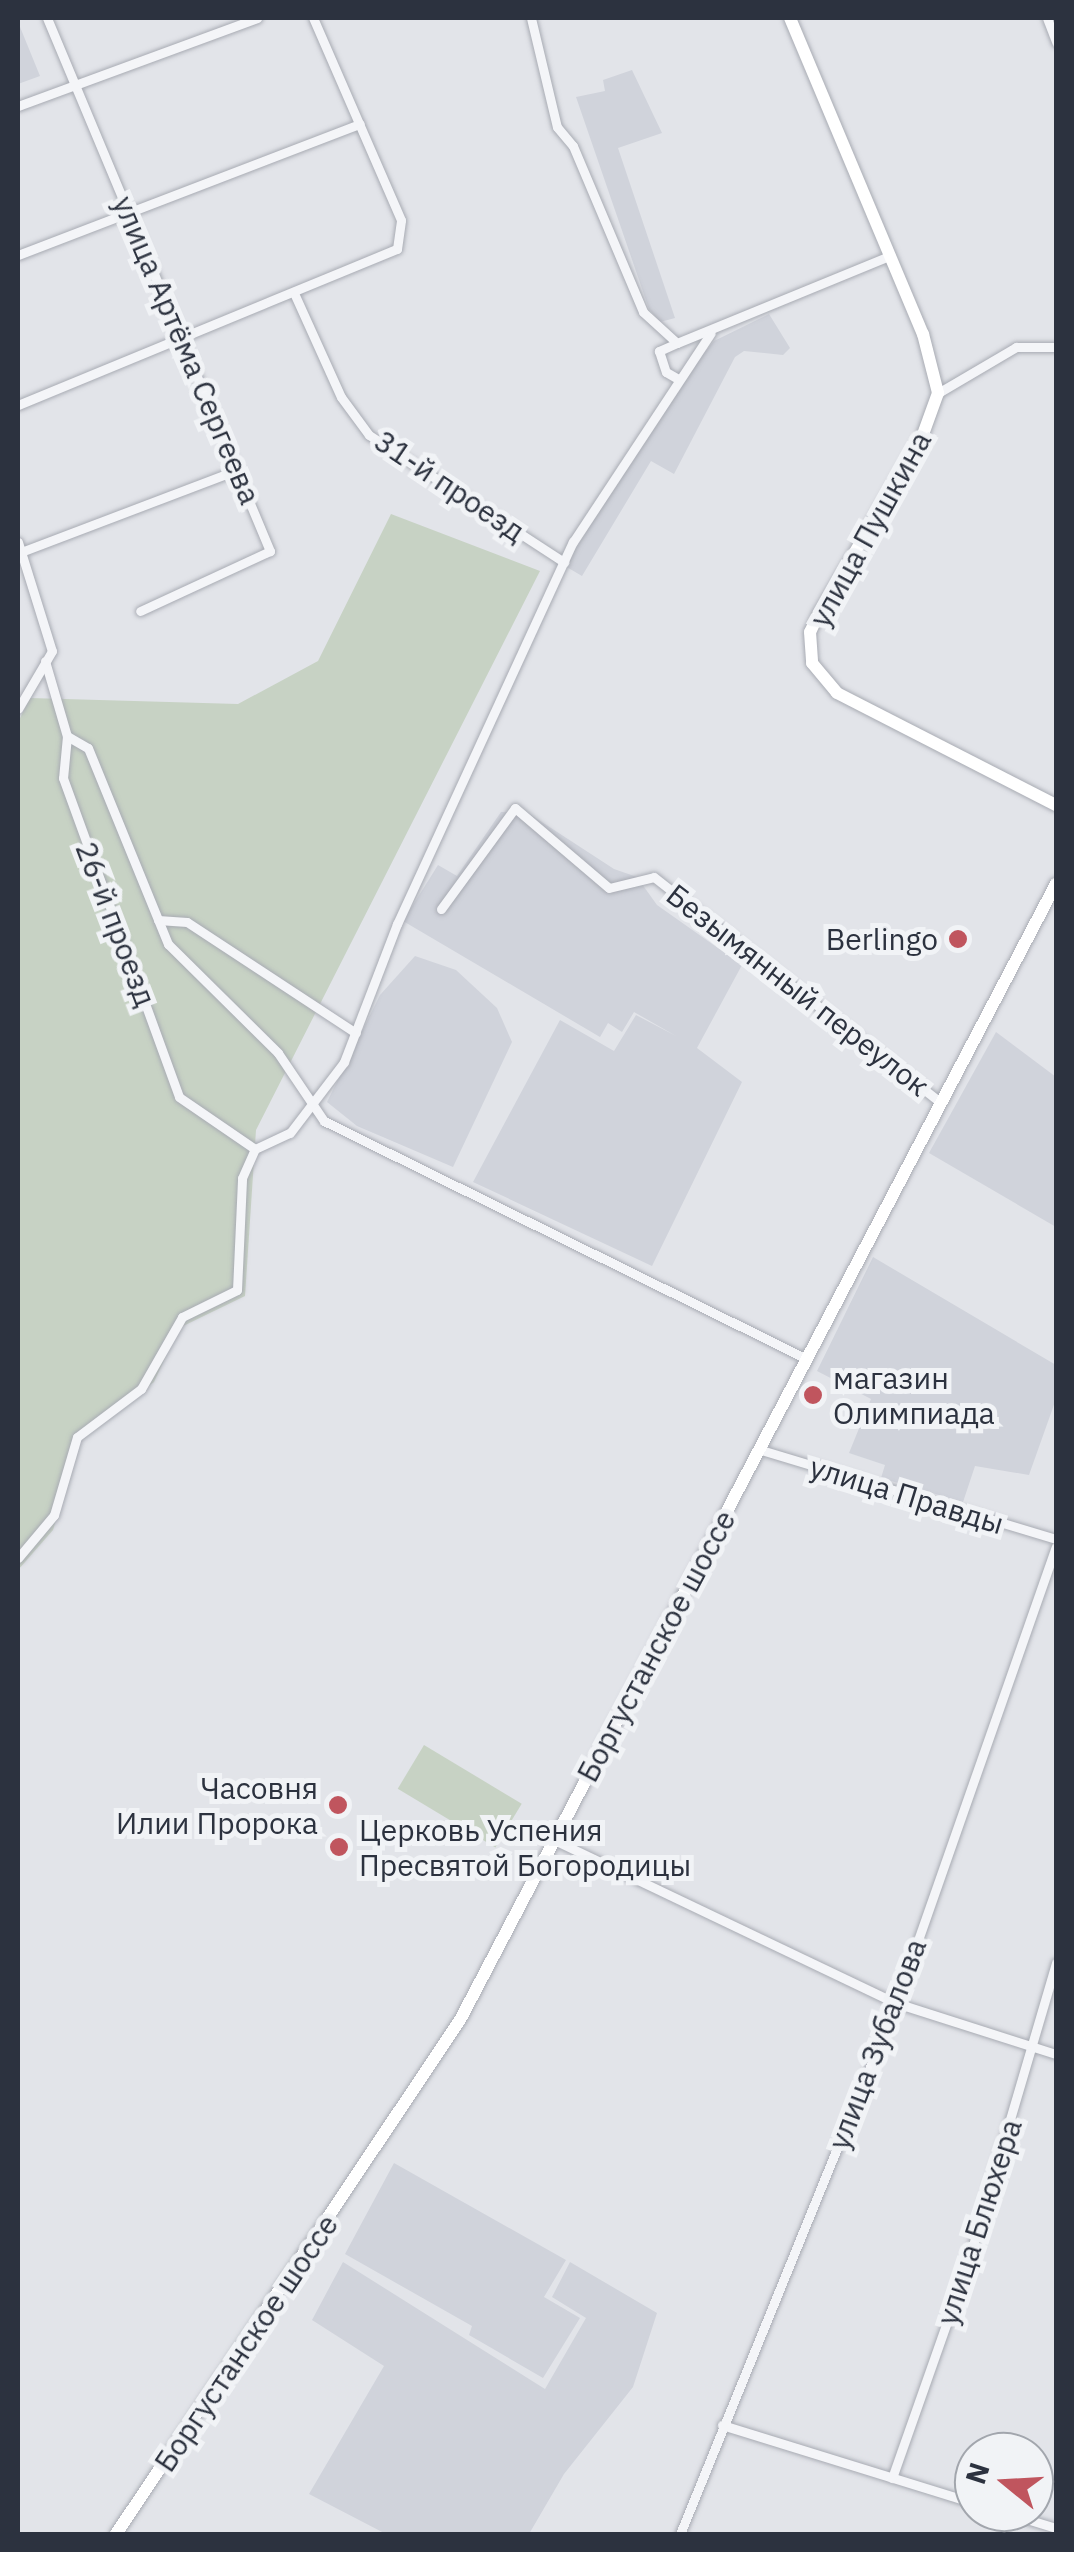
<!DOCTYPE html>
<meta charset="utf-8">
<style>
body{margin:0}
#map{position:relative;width:1074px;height:2552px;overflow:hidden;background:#e2e4e9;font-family:"IBM Plex Sans",sans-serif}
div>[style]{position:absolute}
.built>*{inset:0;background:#d0d3db}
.green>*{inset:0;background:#c7d2c4;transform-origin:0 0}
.roads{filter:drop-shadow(0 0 2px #a8abb3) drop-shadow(0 0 2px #a8abb3)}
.street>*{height:9px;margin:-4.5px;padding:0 4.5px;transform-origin:4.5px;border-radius:4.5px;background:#f4f5f8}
.secondary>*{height:12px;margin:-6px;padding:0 6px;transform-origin:6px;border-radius:6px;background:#fff}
.dots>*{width:28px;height:28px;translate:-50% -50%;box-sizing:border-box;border:5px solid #f1f3f6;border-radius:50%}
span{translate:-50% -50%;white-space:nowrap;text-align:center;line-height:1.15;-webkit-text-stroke:10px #f1f3f6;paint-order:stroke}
.street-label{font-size:30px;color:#2c323f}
.poi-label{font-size:30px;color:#2c323f}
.right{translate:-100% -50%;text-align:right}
.left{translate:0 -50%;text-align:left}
.frame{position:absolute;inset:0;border:20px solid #2c323f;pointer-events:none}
.north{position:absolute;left:954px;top:2432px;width:100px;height:100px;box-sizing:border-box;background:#f1f3f6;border:2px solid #a2a6ad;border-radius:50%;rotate:288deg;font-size:28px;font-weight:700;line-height:40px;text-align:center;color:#2c323f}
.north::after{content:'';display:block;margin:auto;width:35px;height:45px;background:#c0555e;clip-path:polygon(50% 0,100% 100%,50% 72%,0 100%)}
</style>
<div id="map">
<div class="built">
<div style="clip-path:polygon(18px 22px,40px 76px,18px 84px)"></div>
<div style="clip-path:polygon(632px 70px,662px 133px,618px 148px,675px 318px,660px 322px,649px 309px,576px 97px,605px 91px,603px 80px)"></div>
<div style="clip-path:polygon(769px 314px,790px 348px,783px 355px,744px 351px,735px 357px,674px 474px,651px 461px,582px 576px,565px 566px,676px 387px,714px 341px)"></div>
<div style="clip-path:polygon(501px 812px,528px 813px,614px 869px,637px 877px,657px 905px,742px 965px,697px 1048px,742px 1082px,652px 1266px,473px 1182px,560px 1020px,614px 1051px,636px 1015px,676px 1036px,634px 1012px,622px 1032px,608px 1023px,600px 1037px,403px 921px,438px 865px,457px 876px)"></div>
<div style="clip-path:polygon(415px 956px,456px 970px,497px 1008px,512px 1042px,453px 1167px,357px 1126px,327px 1102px,380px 995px)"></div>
<div style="clip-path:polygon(996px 1032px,1056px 1077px,1056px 1227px,929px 1153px)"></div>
<div style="clip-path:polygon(873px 1257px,1056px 1365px,1056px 1399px,1029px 1475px,975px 1466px,963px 1502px,881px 1478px,885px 1465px,849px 1453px,871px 1399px,817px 1371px)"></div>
<div style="clip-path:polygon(394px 2163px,566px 2260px,544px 2297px,580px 2318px,543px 2378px,469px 2335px,472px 2326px,345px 2254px)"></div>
<div style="clip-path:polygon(343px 2262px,545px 2389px,586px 2318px,552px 2297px,570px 2262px,657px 2313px,633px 2387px,564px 2474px,529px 2534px,386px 2534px,309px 2494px,384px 2366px,312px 2320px)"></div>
</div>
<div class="green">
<div style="clip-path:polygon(391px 514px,540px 571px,256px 1130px,245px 1296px,179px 1328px,154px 1382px,81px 1438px,53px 1530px,18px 1570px,18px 722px,30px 698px,238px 704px,318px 661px)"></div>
<div style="left:424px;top:1745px;width:114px;height:51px;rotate:31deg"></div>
</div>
<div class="roads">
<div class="street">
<div style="left:47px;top:18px;width:578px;rotate:67.3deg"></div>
<div style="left:270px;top:551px;width:143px;rotate:155.2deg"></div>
<div style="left:531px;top:18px;width:112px;rotate:76.6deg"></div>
<div style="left:557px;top:127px;width:25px;rotate:50deg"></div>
<div style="left:573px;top:146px;width:180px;rotate:67.1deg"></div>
<div style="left:643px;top:312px;width:46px;rotate:42.4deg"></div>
<div style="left:677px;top:343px;width:227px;rotate:-22.3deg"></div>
<div style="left:1047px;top:18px;width:26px;rotate:69deg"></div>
<div style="left:18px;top:106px;width:255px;rotate:-20.2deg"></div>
<div style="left:18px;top:255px;width:366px;rotate:-21deg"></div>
<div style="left:294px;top:293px;width:114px;rotate:65.7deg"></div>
<div style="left:341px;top:397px;width:47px;rotate:53.6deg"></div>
<div style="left:369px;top:435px;width:233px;rotate:33.1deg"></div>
<div style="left:677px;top:343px;width:20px;rotate:156deg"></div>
<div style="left:659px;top:351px;width:22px;rotate:72deg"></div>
<div style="left:666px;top:372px;width:14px;rotate:30deg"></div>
<div style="left:938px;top:393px;width:91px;rotate:-30.5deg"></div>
<div style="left:1016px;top:347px;width:40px"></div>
<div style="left:18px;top:405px;width:410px;rotate:-22.4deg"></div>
<div style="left:397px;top:249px;width:29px;rotate:-82deg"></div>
<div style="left:401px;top:220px;width:220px;rotate:-113.5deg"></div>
<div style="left:18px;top:542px;width:114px;rotate:72.7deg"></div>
<div style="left:52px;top:651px;width:67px;rotate:120.4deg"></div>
<div style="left:21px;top:552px;width:231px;rotate:-20.8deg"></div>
<div style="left:45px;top:661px;width:78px;rotate:73.7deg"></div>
<div style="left:67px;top:736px;width:42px;rotate:95.4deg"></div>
<div style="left:63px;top:778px;width:339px;rotate:70deg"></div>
<div style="left:179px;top:1097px;width:92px;rotate:34.4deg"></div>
<div style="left:67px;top:736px;width:24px;rotate:30deg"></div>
<div style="left:88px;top:748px;width:212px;rotate:67.8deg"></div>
<div style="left:168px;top:944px;width:155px;rotate:44.7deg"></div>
<div style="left:278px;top:1053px;width:82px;rotate:55.9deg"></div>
<div style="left:324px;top:1121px;width:536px;rotate:26.23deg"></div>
<div style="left:441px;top:909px;width:125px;rotate:-53.8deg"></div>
<div style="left:515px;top:808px;width:123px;rotate:40.4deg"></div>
<div style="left:609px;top:888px;width:46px;rotate:-13.7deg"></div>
<div style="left:654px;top:877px;width:362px;rotate:38.2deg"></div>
<div style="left:158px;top:920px;width:29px;rotate:4deg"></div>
<div style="left:187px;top:922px;width:202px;rotate:33.3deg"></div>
<div style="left:758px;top:1449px;width:311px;rotate:16.8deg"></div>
<div style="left:18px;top:1558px;width:56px;rotate:-50.1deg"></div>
<div style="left:54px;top:1515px;width:81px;rotate:-73.6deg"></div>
<div style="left:77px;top:1437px;width:80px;rotate:-36.9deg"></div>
<div style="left:141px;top:1389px;width:83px;rotate:-60.3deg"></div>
<div style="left:182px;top:1317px;width:61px;rotate:-26.1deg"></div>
<div style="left:237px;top:1290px;width:112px;rotate:-87.4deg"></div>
<div style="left:242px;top:1178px;width:32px;rotate:-66deg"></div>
<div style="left:255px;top:1149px;width:38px;rotate:-25deg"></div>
<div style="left:290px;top:1133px;width:89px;rotate:-52.7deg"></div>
<div style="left:344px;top:1062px;width:148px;rotate:-69deg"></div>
<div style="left:397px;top:924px;width:421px;rotate:-65.3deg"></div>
<div style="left:573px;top:542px;width:250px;rotate:-56.6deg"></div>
<div style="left:554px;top:1840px;width:379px;rotate:25.5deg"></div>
<div style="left:896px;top:2003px;width:168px;rotate:17.7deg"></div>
<div style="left:722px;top:2425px;width:264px;rotate:17.2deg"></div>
<div style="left:892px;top:2478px;width:229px;rotate:-70.6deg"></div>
<div style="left:968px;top:2262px;width:312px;rotate:-73.6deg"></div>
<div style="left:1004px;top:2512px;width:54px;rotate:17.1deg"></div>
<div style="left:680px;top:2534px;width:573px;rotate:-67.86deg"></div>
<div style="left:896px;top:2003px;width:483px;rotate:-70.7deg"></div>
</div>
<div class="secondary">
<div style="left:790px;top:18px;width:343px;rotate:67.2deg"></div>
<div style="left:923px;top:334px;width:61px;rotate:75.7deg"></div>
<div style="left:938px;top:393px;width:50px;rotate:109.9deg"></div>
<div style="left:921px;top:440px;width:201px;rotate:120.5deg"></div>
<div style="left:819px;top:613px;width:21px;rotate:115deg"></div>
<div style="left:810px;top:632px;width:31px;rotate:86deg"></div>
<div style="left:812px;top:663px;width:39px;rotate:50deg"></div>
<div style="left:837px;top:693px;width:246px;rotate:27.1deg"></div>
<div style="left:116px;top:2534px;width:618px;rotate:-56.21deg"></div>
<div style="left:460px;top:2020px;width:1283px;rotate:-62.32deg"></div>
</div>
</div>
<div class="dots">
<div style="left:958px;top:939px;background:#c0555e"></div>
<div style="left:813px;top:1395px;background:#c0555e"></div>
<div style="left:338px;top:1805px;background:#c0555e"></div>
<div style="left:339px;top:1847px;background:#c0555e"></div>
</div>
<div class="street-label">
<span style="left:187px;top:350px;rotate:67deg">улица Артёма Сергеева</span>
<span style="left:450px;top:486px;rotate:34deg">31-й проезд</span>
<span style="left:870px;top:529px;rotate:-61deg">улица Пушкина</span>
<span style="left:116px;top:924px;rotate:69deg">26-й проезд</span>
<span style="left:798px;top:990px;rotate:38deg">Безымянный переулок</span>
<span style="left:907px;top:1495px;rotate:17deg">улица Правды</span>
<span style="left:656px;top:1646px;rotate:-62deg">Боргустанское шоссе</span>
<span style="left:877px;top:2044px;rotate:-69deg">улица Зубалова</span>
<span style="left:979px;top:2222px;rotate:-72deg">улица Блюхера</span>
<span style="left:246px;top:2343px;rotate:-56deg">Боргустанское шоссе</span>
</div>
<div class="poi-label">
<span class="right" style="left:938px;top:939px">Berlingo</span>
<span class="left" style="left:833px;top:1395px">магазин<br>Олимпиада</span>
<span class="right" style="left:318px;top:1805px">Часовня<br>Илии Пророка</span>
<span class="left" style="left:359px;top:1847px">Церковь Успения<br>Пресвятой Богородицы</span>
</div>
<div class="frame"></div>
<div class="north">N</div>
</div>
